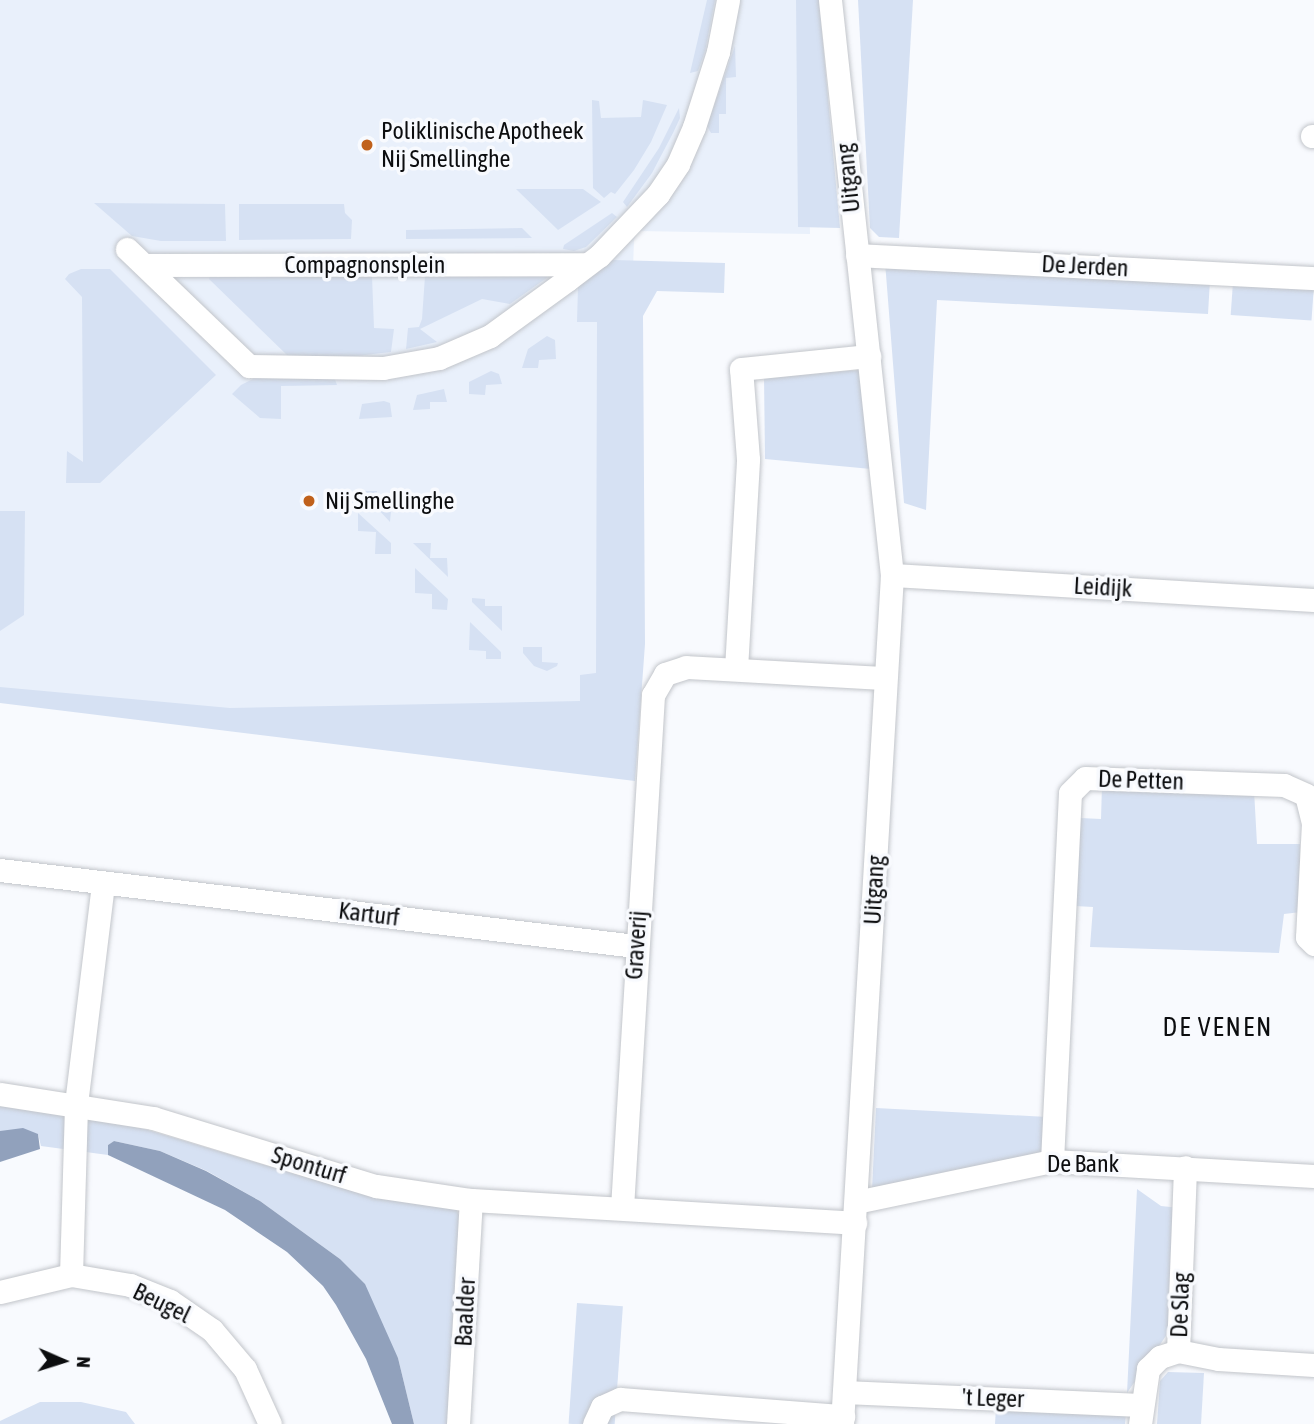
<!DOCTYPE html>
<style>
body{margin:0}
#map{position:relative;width:1314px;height:1424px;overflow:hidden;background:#f8fafe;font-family:"Asap Condensed",sans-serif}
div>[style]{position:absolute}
.built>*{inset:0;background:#e9f0fb}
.green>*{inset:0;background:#d6e1f3;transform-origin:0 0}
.water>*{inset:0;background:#91a1bc}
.roads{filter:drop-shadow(0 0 2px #c2c5ca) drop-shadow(0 0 2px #c2c5ca)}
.minor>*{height:23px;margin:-11.5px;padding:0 11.5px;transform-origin:11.5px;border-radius:11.5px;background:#fff}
.dots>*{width:19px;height:19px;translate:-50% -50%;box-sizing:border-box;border:4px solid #f8fafe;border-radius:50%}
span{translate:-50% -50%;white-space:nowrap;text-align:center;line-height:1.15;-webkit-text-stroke:7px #f8fafe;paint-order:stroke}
.poi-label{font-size:24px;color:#0c0d0f}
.left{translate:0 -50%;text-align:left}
.street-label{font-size:24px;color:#0c0d0f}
.neighbourhood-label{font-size:26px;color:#0c0d0f;letter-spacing:2px}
.north{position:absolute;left:28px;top:1326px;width:70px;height:70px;-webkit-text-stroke:5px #f8fafe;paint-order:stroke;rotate:93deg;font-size:19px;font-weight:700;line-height:28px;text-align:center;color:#0c0d0f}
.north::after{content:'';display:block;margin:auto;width:24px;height:32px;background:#0c0d0f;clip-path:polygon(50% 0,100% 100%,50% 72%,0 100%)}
</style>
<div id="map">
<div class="built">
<div style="clip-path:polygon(0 0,806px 0,810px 234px,638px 231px,634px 240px,618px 703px,323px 723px,0 694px)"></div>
</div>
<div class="green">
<div style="clip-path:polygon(707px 0,715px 0,705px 51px,698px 71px,690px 73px)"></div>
<div style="clip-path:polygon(796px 0,819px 0,840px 228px,798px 227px)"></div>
<div style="clip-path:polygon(858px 0,913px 0,899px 238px,879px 237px,870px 228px)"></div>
<div style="clip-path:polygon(735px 46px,736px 77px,726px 78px,726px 114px,719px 114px,719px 133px,711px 133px,707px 126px)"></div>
<div style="clip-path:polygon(592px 100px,599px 101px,601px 118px,641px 117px,643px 100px,667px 105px,651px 142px,634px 170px,615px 194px,611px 192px,604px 198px,593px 188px)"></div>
<div style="clip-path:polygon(679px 108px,680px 118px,673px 133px,652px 173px,627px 207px,623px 202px,659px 148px)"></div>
<div style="clip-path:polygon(516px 189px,583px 189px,601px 202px,558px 230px)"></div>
<div style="clip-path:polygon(94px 203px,225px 204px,226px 241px,161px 241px,132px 236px)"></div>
<div style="clip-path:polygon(239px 204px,344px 204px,345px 213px,352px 220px,351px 239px,239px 240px)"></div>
<div style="clip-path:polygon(612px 213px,617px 217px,586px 247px,574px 251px,563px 249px,564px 245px)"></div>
<div style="clip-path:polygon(522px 228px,532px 238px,406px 239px,406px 230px)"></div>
<div style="clip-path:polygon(613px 260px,725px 263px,724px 293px,657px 291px,643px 316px,645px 644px,635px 781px,0 703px,0 687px,230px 708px,580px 701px,580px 675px,596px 673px,597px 322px,577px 322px,578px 287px,604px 262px)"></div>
<div style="clip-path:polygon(885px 262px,1210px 280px,1208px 314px,937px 300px,926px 510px,904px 503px)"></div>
<div style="clip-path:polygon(81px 269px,110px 269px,216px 375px,100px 483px,66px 483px,67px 451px,83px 462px,82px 297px,65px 279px,69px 274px)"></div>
<div style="clip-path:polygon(552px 274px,510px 304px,482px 299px,420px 329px,437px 342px,406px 349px,408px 328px,419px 327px,422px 319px,425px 276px)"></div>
<div style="clip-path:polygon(210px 276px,372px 276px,374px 328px,394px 329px,391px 352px,348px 357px,289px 357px,209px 279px)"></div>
<div style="left:1233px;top:282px;width:81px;height:33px;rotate:4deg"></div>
<div style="clip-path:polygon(547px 336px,555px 340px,556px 359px,539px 360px,538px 368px,522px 368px,528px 349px)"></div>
<div style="clip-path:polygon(860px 370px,871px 469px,765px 459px,764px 377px)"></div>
<div style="clip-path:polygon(491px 371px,499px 374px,502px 384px,486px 385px,485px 395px,469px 394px,469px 382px)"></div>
<div style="clip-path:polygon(257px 377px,331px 379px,335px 379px,337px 385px,281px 386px,281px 419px,260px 418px,232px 394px,241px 385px)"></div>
<div style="clip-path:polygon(444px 389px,447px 402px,430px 402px,430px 409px,413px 410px,417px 395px)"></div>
<div style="clip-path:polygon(384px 401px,390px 403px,392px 417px,359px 419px,362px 404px)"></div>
<div style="clip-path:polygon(361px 491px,377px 491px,377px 500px,392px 501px,390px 522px)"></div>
<div style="clip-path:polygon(0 511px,25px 511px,24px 615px,0 631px)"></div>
<div style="clip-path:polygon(358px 513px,391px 543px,391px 554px,375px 554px,376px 532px,358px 531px)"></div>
<div style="clip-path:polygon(413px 543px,431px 543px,430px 558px,447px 558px,448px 577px)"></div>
<div style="clip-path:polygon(415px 568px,448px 599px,447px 610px,432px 609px,432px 594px,415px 593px)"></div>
<div style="clip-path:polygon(472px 598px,485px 599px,485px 606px,502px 606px,502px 631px,472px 602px)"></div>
<div style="clip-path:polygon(470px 622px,501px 652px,501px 659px,486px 659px,486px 651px,469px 650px)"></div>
<div style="clip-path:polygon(523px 647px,542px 647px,542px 662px,558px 663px,557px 666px,547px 671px,534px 666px,523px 653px)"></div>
<div style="clip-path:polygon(1102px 785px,1254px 790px,1257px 844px,1300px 844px,1301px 912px,1284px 914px,1279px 953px,1090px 947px,1093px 907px,1075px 906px,1080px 818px,1101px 819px)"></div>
<div style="clip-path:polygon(0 1106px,59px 1109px,148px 1130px,338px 1187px,422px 1204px,453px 1203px,459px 1215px,449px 1424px,414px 1424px,398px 1358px,340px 1259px,260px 1201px,207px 1171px,160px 1151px,114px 1141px,108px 1145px,108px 1155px,41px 1146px,38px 1134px,0 1132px)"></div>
<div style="clip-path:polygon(876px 1108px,1047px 1117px,1045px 1153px,872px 1190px)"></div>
<div style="clip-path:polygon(1137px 1189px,1161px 1206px,1180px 1208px,1174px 1324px,1127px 1393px)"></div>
<div style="left:577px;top:1303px;width:46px;height:121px;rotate:4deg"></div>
<div style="clip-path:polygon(1168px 1372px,1204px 1373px,1201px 1424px,1157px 1424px,1160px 1381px)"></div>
<div style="clip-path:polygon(40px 1402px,81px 1402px,126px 1412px,135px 1424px,0 1424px,0 1421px)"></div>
<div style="clip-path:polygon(996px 1407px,1126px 1413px,1125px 1424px,995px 1424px)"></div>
</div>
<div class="water">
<div style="clip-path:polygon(23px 1128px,38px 1134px,40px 1149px,0 1162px,0 1131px)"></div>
<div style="clip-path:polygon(114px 1141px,160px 1151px,206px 1171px,260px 1201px,340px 1259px,365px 1284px,398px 1358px,414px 1424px,392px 1424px,366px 1359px,336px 1305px,323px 1286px,287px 1252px,225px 1210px,108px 1155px,108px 1145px)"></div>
</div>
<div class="roads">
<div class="minor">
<div style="left:830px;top:0;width:578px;rotate:83.85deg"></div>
<div style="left:892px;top:575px;width:850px;rotate:93.37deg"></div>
<div style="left:1312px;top:136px;width:2px"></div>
<div style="left:127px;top:249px;width:169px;rotate:43.8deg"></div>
<div style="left:249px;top:366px;width:134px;rotate:0.9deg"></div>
<div style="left:383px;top:368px;width:57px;rotate:-10.1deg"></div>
<div style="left:439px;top:358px;width:56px;rotate:-23.3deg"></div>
<div style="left:490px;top:336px;width:95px;rotate:-36deg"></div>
<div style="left:567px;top:280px;width:40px;rotate:-37deg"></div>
<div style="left:599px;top:256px;width:86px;rotate:-46.4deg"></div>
<div style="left:658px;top:194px;width:36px;rotate:-56deg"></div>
<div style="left:678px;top:164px;width:40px;rotate:-66.6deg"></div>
<div style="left:694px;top:127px;width:79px;rotate:-72.3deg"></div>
<div style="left:718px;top:52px;width:53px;rotate:-79.1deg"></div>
<div style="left:857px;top:255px;width:458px;rotate:2.9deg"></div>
<div style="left:145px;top:265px;width:441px;rotate:-0.1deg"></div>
<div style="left:892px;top:575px;width:423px;rotate:3.4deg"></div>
<div style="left:736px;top:669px;width:210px;rotate:-86.7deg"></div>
<div style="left:748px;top:459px;width:90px;rotate:-94.4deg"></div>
<div style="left:741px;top:369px;width:129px;rotate:-5.8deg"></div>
<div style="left:0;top:870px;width:640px;rotate:6.82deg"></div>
<div style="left:0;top:1094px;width:155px;rotate:8.9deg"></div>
<div style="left:153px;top:1118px;width:233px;rotate:17deg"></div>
<div style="left:376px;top:1186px;width:96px;rotate:8.4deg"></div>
<div style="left:471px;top:1200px;width:385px;rotate:3.4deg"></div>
<div style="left:1052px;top:1161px;width:368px;rotate:-87.2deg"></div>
<div style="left:1070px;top:793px;width:21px;rotate:-45deg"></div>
<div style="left:1085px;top:778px;width:199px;rotate:2deg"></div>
<div style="left:1284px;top:785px;width:24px;rotate:24deg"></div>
<div style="left:1306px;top:795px;width:29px;rotate:76deg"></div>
<div style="left:1313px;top:823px;width:114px;rotate:93deg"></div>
<div style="left:1307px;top:937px;width:10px;rotate:45deg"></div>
<div style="left:856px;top:1202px;width:200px;rotate:-11.8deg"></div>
<div style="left:1052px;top:1161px;width:262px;rotate:3.3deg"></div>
<div style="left:622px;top:1208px;width:514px;rotate:-86.54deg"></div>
<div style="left:653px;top:695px;width:24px;rotate:-60deg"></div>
<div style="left:665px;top:674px;width:22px;rotate:-18deg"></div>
<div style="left:686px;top:667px;width:199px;rotate:3.2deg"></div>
<div style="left:71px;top:1275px;width:171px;rotate:-88.3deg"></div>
<div style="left:76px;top:1104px;width:223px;rotate:-83deg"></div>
<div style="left:0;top:1292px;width:73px;rotate:-13.5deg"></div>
<div style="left:71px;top:1275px;width:60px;rotate:9.6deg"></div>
<div style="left:130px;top:1285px;width:43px;rotate:21.8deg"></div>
<div style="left:170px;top:1301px;width:51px;rotate:34.6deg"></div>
<div style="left:212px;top:1330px;width:51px;rotate:49.8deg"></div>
<div style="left:245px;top:1369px;width:60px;rotate:65.6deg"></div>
<div style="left:1178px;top:1351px;width:41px;rotate:11.3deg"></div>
<div style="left:1218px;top:1359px;width:96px;rotate:3.6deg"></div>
<div style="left:844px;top:1392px;width:297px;rotate:2.5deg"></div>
<div style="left:458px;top:1424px;width:224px;rotate:-86.7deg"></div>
<div style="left:594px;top:1424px;width:19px;rotate:-65deg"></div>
<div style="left:602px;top:1407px;width:20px;rotate:-24deg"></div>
<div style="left:620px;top:1399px;width:224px;rotate:4.4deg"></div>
<div style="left:1140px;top:1424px;width:56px;rotate:-81.7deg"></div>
<div style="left:1148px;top:1369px;width:17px;rotate:-45deg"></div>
<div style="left:1160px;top:1357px;width:19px;rotate:-18deg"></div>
<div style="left:1178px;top:1351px;width:184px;rotate:-87.8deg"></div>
</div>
</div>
<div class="dots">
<div style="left:367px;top:145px;background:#c0611b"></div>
<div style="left:309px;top:501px;background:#c0611b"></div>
</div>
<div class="poi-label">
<span class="left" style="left:381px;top:145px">Poliklinische Apotheek<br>Nij Smellinghe</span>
<span class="left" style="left:325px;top:501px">Nij Smellinghe</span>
</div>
<div class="street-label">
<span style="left:848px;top:178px;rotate:-96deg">Uitgang</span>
<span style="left:365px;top:265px">Compagnonsplein</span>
<span style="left:1085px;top:266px;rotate:3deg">De Jerden</span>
<span style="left:1103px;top:587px;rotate:3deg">Leidijk</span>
<span style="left:1141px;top:780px;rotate:2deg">De Petten</span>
<span style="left:874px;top:890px;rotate:-87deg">Uitgang</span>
<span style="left:369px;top:914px;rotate:7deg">Karturf</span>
<span style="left:636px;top:945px;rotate:-86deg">Graverij</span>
<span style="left:1083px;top:1164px">De Bank</span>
<span style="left:309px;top:1165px;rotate:17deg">Sponturf</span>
<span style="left:162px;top:1303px;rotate:26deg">Beugel</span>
<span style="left:1180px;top:1305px;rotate:-88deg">De Slag</span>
<span style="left:465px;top:1312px;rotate:-87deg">Baalder</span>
<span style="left:993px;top:1398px;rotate:2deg">'t Leger</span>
</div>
<div class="neighbourhood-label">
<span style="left:1218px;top:1028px">DE VENEN</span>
</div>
<div class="north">N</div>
</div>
